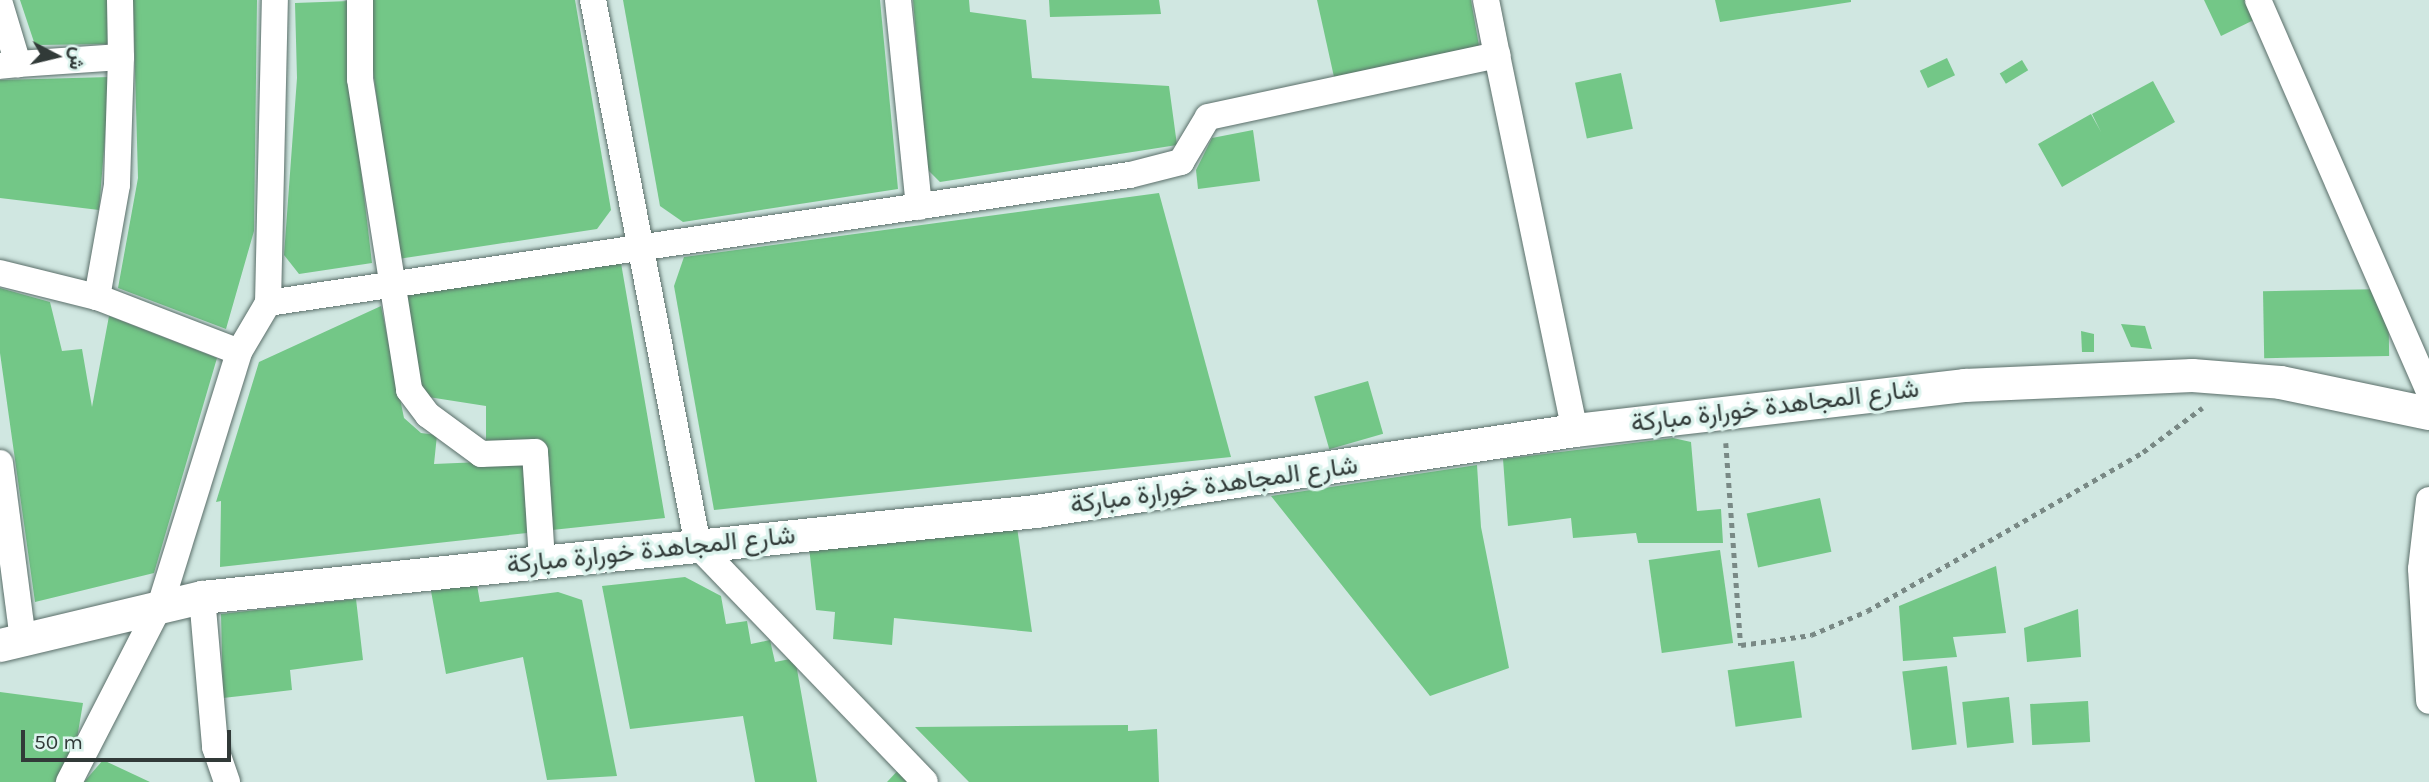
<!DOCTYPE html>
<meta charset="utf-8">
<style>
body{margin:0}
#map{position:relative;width:2429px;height:782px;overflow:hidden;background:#d0e7e1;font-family:Karla,Vazirmatn,sans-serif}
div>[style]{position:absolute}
.building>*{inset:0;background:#73c787;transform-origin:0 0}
.path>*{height:4.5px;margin-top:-2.25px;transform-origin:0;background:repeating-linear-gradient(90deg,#798985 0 5px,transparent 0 10px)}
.roads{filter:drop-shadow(0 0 2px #5b6f6a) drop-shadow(0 0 2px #5b6f6a)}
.minor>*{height:26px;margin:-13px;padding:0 13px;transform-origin:13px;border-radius:13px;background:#fff}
.tertiary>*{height:33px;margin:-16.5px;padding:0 16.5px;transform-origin:16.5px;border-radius:16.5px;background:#fff}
span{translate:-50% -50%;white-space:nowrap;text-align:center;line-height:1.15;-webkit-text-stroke:7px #ddf4ee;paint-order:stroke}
.street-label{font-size:26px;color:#313a38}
.north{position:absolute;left:21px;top:21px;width:70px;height:70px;-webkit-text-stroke:5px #ddf4ee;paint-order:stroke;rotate:97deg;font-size:19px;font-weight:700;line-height:28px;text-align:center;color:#313a38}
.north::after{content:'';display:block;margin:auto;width:24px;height:32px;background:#313a38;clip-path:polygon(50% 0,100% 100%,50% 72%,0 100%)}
.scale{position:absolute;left:21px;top:730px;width:210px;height:32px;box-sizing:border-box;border:4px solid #313a38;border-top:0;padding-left:9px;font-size:21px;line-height:24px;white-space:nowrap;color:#313a38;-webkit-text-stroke:5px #ddf4ee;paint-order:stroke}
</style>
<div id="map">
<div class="building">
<div style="clip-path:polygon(20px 0,110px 0,110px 44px,35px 45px)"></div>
<div style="clip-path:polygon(133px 0,257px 0,254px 231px,226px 329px,118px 288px,138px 178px)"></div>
<div style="clip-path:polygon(371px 0,575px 0,611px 210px,597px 229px,398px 259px,373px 70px)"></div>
<div style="clip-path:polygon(623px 0,880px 0,898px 189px,683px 222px,660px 206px)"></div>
<div style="clip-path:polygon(913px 0,969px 0,970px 12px,1026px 20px,1032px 78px,1169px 86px,1177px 145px,940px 182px,927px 169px)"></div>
<div style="clip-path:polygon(1049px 0,1159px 0,1161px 14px,1050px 17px)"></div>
<div style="clip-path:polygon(1317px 0,1471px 0,1481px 57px,1336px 86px)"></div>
<div style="clip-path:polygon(1715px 0,1851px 0,1851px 2px,1720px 22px)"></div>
<div style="clip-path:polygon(2204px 0,2255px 0,2262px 16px,2221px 36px)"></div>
<div style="clip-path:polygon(350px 1px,350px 77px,372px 263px,299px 274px,284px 255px,297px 78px,295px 3px)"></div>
<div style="left:1947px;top:58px;width:19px;height:30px;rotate:65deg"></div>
<div style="left:2022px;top:60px;width:12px;height:26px;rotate:59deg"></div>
<div style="left:1621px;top:73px;width:57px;height:47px;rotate:78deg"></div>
<div style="clip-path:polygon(110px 77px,99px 210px,0 198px,0 80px)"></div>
<div style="clip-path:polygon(2153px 81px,2175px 122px,2062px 187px,2038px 144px,2091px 114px,2101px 132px,2092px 114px)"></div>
<div style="clip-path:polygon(1253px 130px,1260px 181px,1198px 189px,1196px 170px,1212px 138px)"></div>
<div style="clip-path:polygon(1159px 193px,1231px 457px,714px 510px,674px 286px,684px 257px)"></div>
<div style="clip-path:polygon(621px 263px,665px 518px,552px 530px,541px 445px,486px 445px,486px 406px,422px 396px,405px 291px)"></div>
<div style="clip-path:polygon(0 288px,50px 302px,62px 351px,82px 349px,92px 407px,109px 316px,217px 358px,154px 573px,35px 602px,0 353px)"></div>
<div style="left:2388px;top:289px;width:67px;height:125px;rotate:89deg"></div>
<div style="clip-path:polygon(381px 306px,404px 418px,421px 433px,437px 435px,434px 464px,526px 460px,527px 533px,220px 567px,221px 501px,216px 502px,259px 362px)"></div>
<div style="clip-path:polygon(2121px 324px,2145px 326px,2152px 349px,2131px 347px)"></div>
<div style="clip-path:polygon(2081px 331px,2094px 334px,2094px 352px,2082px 352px)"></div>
<div style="left:1368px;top:381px;width:55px;height:56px;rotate:74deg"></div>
<div style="clip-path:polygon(1673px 438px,1691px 442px,1697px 511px,1721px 509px,1723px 543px,1638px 543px,1636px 533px,1573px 538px,1571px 518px,1508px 526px,1503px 459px)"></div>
<div style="clip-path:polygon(1477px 465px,1481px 527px,1509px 668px,1430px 696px,1271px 496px)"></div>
<div style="left:1820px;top:498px;width:55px;height:75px;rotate:78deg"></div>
<div style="clip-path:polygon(1017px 527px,1032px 632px,894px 618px,892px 645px,833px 639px,835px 612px,816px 610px,809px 547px)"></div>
<div style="left:1720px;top:550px;width:94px;height:72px;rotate:82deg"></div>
<div style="clip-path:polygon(1996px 566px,2006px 633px,1953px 637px,1957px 657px,1903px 661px,1899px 606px)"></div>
<div style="clip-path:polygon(685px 577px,721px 596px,726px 624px,747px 621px,751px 644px,770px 640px,775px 662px,795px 658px,817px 782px,755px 782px,743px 716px,630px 729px,602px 586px)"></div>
<div style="clip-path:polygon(477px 585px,480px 602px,558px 592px,582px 600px,617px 776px,547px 780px,523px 657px,446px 674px,431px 591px)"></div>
<div style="clip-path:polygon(356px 599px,363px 660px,290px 670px,292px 690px,223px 698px,221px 614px)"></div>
<div style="clip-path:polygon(2078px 609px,2081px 657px,2027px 662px,2024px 628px)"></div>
<div style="left:1794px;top:661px;width:57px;height:67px;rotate:82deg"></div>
<div style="left:1947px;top:666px;width:79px;height:45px;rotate:83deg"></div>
<div style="clip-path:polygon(0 692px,83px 703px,75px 750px,55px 782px,0 782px)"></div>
<div style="left:2009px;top:697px;width:46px;height:47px;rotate:84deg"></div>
<div style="left:2088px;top:701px;width:41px;height:58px;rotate:87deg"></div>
<div style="clip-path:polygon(1128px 725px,1128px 731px,1157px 729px,1159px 782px,969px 782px,915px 727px)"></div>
<div style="clip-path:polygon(103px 760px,150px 782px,84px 782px)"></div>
<div style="clip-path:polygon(902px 766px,917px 782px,887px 782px)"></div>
</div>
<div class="path">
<div style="left:1726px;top:443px;width:203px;rotate:85.8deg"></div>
<div style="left:1741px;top:645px;width:71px;rotate:-8.1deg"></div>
<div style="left:1811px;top:635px;width:61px;rotate:-23.2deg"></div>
<div style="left:1867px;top:611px;width:319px;rotate:-29.9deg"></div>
<div style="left:2143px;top:452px;width:74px;rotate:-36.7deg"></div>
</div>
<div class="roads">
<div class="minor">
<div style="left:120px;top:0;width:57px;rotate:89deg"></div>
<div style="left:360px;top:0;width:79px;rotate:90deg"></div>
<div style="left:360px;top:79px;width:315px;rotate:81deg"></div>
<div style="left:409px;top:390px;width:31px;rotate:53deg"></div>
<div style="left:428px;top:415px;width:66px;rotate:36.3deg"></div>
<div style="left:481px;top:454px;width:54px;rotate:-2.1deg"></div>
<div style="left:535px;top:452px;width:108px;rotate:86.3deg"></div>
<div style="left:593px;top:0;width:556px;rotate:79.11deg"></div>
<div style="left:698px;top:546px;width:327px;rotate:46.1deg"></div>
<div style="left:898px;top:0;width:208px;rotate:84.2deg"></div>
<div style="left:1486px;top:0;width:56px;rotate:78.7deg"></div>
<div style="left:2258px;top:0;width:428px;rotate:66.4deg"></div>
<div style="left:0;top:4px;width:63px;rotate:73.3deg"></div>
<div style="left:18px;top:64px;width:18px;rotate:174deg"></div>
<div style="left:18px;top:64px;width:103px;rotate:-3.9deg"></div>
<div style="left:121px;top:57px;width:128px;rotate:91.8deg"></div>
<div style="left:117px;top:185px;width:114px;rotate:100.1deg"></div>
<div style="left:0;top:273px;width:100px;rotate:13.9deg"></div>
<div style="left:97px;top:297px;width:152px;rotate:21.2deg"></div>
<div style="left:268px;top:303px;width:871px;rotate:-8.45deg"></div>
<div style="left:1130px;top:175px;width:53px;rotate:-14.3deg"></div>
<div style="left:1181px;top:162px;width:52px;rotate:-59deg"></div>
<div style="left:1208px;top:117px;width:296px;rotate:-12.1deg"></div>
<div style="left:1497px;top:55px;width:383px;rotate:78.3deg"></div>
<div style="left:0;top:463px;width:177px;rotate:82.6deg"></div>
<div style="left:2429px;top:500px;width:69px;rotate:96.6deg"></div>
<div style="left:2421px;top:569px;width:132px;rotate:86.5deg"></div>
<div style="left:202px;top:597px;width:151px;rotate:85deg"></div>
<div style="left:215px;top:747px;width:37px;rotate:71deg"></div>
<div style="left:69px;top:782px;width:201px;rotate:-62.8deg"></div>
<div style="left:161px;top:603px;width:263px;rotate:-72.7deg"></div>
<div style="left:239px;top:352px;width:57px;rotate:-59.4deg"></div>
<div style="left:268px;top:303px;width:303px;rotate:-88.7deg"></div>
</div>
<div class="tertiary">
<div style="left:0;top:645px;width:208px;rotate:-13.4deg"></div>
<div style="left:202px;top:597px;width:838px;rotate:-5.89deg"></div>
<div style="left:1036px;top:511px;width:545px;rotate:-8.55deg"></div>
<div style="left:1575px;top:430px;width:392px;rotate:-6.6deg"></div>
<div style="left:1964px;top:385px;width:228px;rotate:-2.5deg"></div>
<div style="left:2192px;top:375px;width:88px;rotate:4.5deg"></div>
<div style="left:2280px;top:382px;width:152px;rotate:11.8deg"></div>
</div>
</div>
<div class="street-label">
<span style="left:1775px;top:406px;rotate:-7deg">شارع المجاهدة خورارة مباركة</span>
<span style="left:1214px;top:485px;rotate:-8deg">شارع المجاهدة خورارة مباركة</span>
<span style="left:651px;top:550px;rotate:-6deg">شارع المجاهدة خورارة مباركة</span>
</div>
<div class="north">ش</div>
<div class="scale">50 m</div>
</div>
